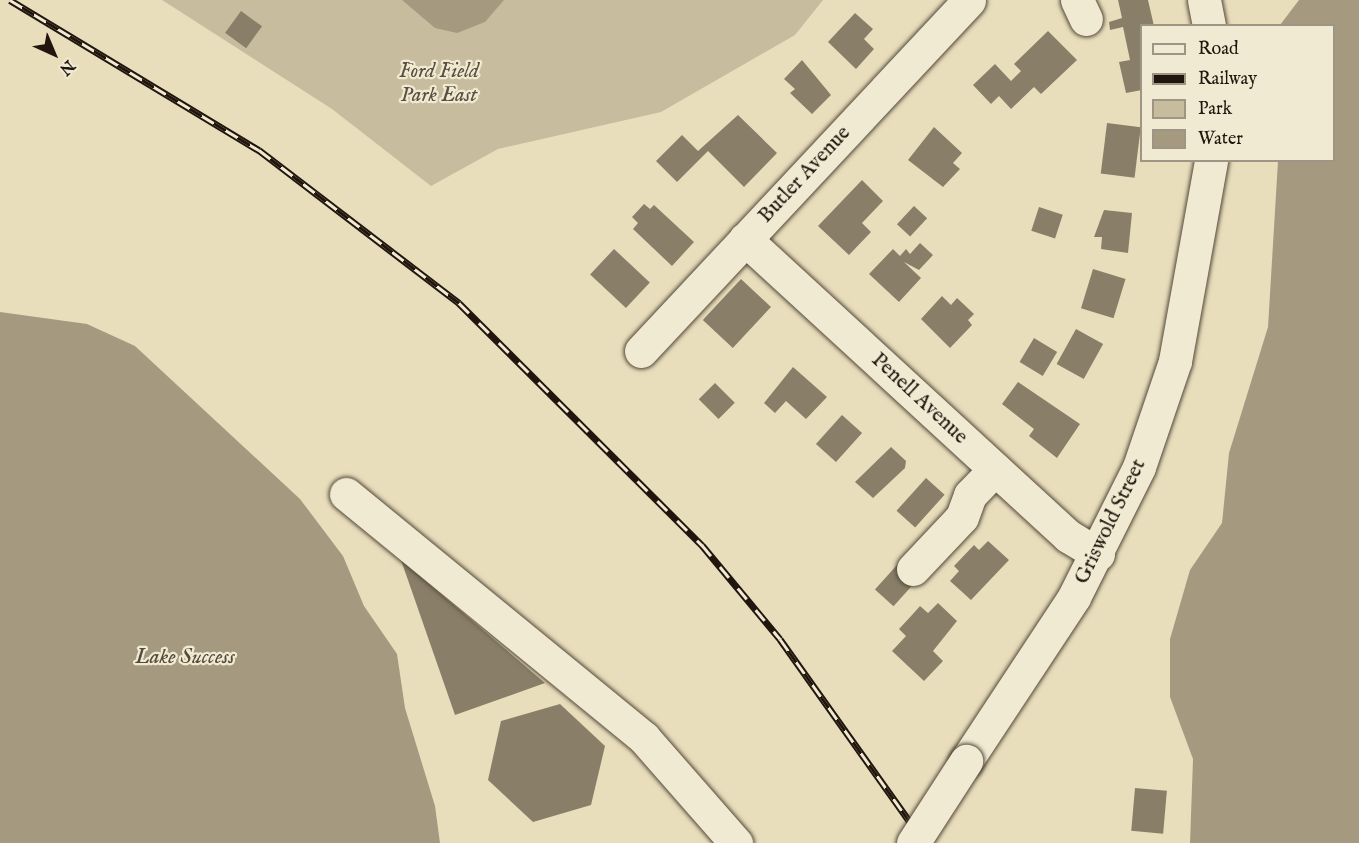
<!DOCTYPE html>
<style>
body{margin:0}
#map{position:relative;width:1359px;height:843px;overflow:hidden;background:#e9debc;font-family:"IM FELL English",serif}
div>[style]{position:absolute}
.green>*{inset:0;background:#c7bc9e}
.water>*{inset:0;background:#a59a80}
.building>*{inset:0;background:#897e68;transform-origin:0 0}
.roads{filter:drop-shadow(0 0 2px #534839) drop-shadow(0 0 2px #534839)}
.minor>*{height:33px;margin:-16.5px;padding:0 16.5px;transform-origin:16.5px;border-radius:16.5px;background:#f1ead3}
.rail>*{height:7px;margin-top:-3.5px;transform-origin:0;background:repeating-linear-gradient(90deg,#f1ead3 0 14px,#21160d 0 28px);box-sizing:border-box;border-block:2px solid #21160d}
.bridges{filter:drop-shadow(0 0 2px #534839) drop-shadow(0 0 2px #534839)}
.minor-bridge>*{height:33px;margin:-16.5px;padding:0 16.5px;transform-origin:16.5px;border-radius:16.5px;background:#f1ead3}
span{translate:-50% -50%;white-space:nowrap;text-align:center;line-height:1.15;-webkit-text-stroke:4.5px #f1ead3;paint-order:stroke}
.park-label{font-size:21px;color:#5b5040;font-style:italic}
.street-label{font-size:21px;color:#21160d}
.water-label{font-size:22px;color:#564b3b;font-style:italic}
.legend{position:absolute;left:1140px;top:24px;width:195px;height:138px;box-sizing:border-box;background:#f1ead3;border:2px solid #9e9584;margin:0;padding:8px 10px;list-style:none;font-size:18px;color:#21160d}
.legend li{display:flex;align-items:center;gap:12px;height:30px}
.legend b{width:30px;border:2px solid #9e9584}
.north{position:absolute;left:24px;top:24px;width:60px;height:60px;-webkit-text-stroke:4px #f1ead3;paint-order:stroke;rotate:136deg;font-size:16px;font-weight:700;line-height:24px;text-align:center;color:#21160d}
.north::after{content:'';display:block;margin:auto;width:21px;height:27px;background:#21160d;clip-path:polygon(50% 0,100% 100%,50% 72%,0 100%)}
</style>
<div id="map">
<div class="green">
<div style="clip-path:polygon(162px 0,823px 0,795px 35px,661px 112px,498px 149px,431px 186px,332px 109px)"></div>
</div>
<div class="water">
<div style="clip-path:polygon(402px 0,504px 0,485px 22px,457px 33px,435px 28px)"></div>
<div style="clip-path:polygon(1299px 0,1359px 0,1359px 843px,1190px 843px,1193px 759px,1170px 697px,1170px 639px,1190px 570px,1222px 523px,1229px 453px,1268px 327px,1278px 161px,1334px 160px,1334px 26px,1280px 25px)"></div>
<div style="clip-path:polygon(0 312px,87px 324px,135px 346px,300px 499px,343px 556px,364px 606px,397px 654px,405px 708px,435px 806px,440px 843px,0 843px)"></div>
</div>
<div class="building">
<div style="clip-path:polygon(1118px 0,1148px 0,1154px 26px,1142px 26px,1142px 90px,1126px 93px,1119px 62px,1130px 60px,1123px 27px,1110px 30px,1109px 22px,1122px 18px)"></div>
<div style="left:241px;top:11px;width:26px;height:27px;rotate:36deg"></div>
<div style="clip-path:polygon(855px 13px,873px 29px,864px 39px,874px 49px,856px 69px,828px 42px)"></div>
<div style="clip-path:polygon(1048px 31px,1077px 60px,1041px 94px,1034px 87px,1011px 109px,999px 96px,991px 104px,973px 85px,995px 64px,1011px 81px,1021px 71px,1014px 64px)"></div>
<div style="clip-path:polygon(802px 60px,831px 95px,812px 114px,790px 93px,795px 89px,784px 79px)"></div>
<div style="clip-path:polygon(738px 115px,777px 153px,744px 187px,708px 151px,677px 182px,656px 161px,682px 135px,698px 151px)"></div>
<div style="left:1107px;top:123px;width:34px;height:51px;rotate:7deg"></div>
<div style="clip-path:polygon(934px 127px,962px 153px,953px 163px,960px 169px,943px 187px,908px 160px)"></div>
<div style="clip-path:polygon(862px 180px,883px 201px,862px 223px,871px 232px,849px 255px,818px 226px)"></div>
<div style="clip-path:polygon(644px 204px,650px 209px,654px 205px,694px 242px,672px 266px,633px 229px,638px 223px,632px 217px)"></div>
<div style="left:914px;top:206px;width:18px;height:25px;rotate:43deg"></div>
<div style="left:1039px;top:207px;width:25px;height:25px;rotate:18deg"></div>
<div style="clip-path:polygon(1104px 210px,1132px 213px,1128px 253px,1101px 249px,1102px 237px,1094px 237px)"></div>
<div style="clip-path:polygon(920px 243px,933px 255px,919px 270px,904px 262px,921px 278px,899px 302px,869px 274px,893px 249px,900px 256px,906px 249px,910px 254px)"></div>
<div style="left:614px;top:249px;width:49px;height:35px;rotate:43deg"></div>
<div style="left:1093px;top:269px;width:34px;height:41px;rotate:17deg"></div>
<div style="left:741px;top:279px;width:41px;height:56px;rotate:43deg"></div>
<div style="clip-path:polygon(942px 296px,951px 305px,957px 298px,974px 314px,968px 320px,972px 325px,950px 348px,921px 319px)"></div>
<div style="left:1076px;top:329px;width:31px;height:40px;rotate:29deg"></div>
<div style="left:1034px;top:338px;width:27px;height:28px;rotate:31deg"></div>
<div style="clip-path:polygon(793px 367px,827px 397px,806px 419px,786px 401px,775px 413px,764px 403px)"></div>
<div style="clip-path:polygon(1018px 382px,1080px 424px,1057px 458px,1029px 436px,1034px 429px,1002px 404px)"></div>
<div style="left:715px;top:383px;width:28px;height:23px;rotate:45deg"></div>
<div style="left:842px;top:415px;width:27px;height:39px;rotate:42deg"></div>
<div style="clip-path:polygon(891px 447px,906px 461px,905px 468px,873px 498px,855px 482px)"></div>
<div style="left:926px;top:478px;width:25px;height:44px;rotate:42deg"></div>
<div style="clip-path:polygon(988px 541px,1009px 560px,971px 600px,950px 581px,959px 571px,954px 566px,974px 545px,979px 550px)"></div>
<div style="clip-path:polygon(401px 560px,545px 683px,455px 715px)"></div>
<div style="left:897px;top:565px;width:25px;height:33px;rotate:42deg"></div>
<div style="clip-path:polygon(938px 603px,957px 621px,933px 651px,943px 661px,924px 681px,892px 651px,906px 636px,899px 629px,912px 615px,920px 606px,928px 613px)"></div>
<div style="clip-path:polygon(560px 704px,605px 746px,591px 805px,533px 822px,488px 780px,501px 721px)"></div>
<div style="left:1135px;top:788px;width:32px;height:43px;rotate:5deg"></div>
</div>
<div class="roads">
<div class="minor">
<div style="left:1077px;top:0;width:21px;rotate:65deg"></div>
<div style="left:1204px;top:0;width:26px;rotate:79deg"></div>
<div style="left:745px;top:239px;width:439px;rotate:42.6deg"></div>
<div style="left:1068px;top:536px;width:35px;rotate:31deg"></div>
<div style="left:641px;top:351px;width:480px;rotate:-46.9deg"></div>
<div style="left:346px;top:494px;width:385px;rotate:39.3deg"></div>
<div style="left:644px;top:738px;width:140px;rotate:48.8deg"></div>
<div style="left:913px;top:569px;width:71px;rotate:-46.7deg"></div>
<div style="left:962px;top:517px;width:23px;rotate:-70deg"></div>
<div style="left:970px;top:495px;width:36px;rotate:-46deg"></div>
<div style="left:966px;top:761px;width:196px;rotate:-56.6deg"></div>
<div style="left:1074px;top:597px;width:145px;rotate:-63.4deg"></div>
<div style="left:1139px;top:467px;width:112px;rotate:-71.2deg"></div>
<div style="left:1175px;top:361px;width:204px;rotate:-79.8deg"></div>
</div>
</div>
<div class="rail">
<div style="left:10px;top:0;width:291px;rotate:31.1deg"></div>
<div style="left:259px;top:150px;width:252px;rotate:37.4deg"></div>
<div style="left:459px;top:303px;width:343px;rotate:44.9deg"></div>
<div style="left:702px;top:545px;width:122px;rotate:50.3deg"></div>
<div style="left:780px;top:639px;width:250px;rotate:54.6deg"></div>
</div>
<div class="bridges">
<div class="minor-bridge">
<div style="left:913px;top:843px;width:98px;rotate:-57.1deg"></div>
</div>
</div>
<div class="park-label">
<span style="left:439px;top:84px">Ford Field<br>Park East</span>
</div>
<div class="street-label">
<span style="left:805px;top:175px;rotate:-47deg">Butler Avenue</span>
<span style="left:919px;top:399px;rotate:43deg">Penell Avenue</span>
<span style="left:1111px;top:522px;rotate:-64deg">Griswold Street</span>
</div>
<div class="water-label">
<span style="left:185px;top:658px">Lake Success</span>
</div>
<ul class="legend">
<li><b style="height:8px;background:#f1ead3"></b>Road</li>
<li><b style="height:8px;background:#21160d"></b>Railway</li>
<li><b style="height:16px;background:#c7bc9e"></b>Park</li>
<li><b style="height:16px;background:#a59a80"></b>Water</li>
</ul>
<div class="north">N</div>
</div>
